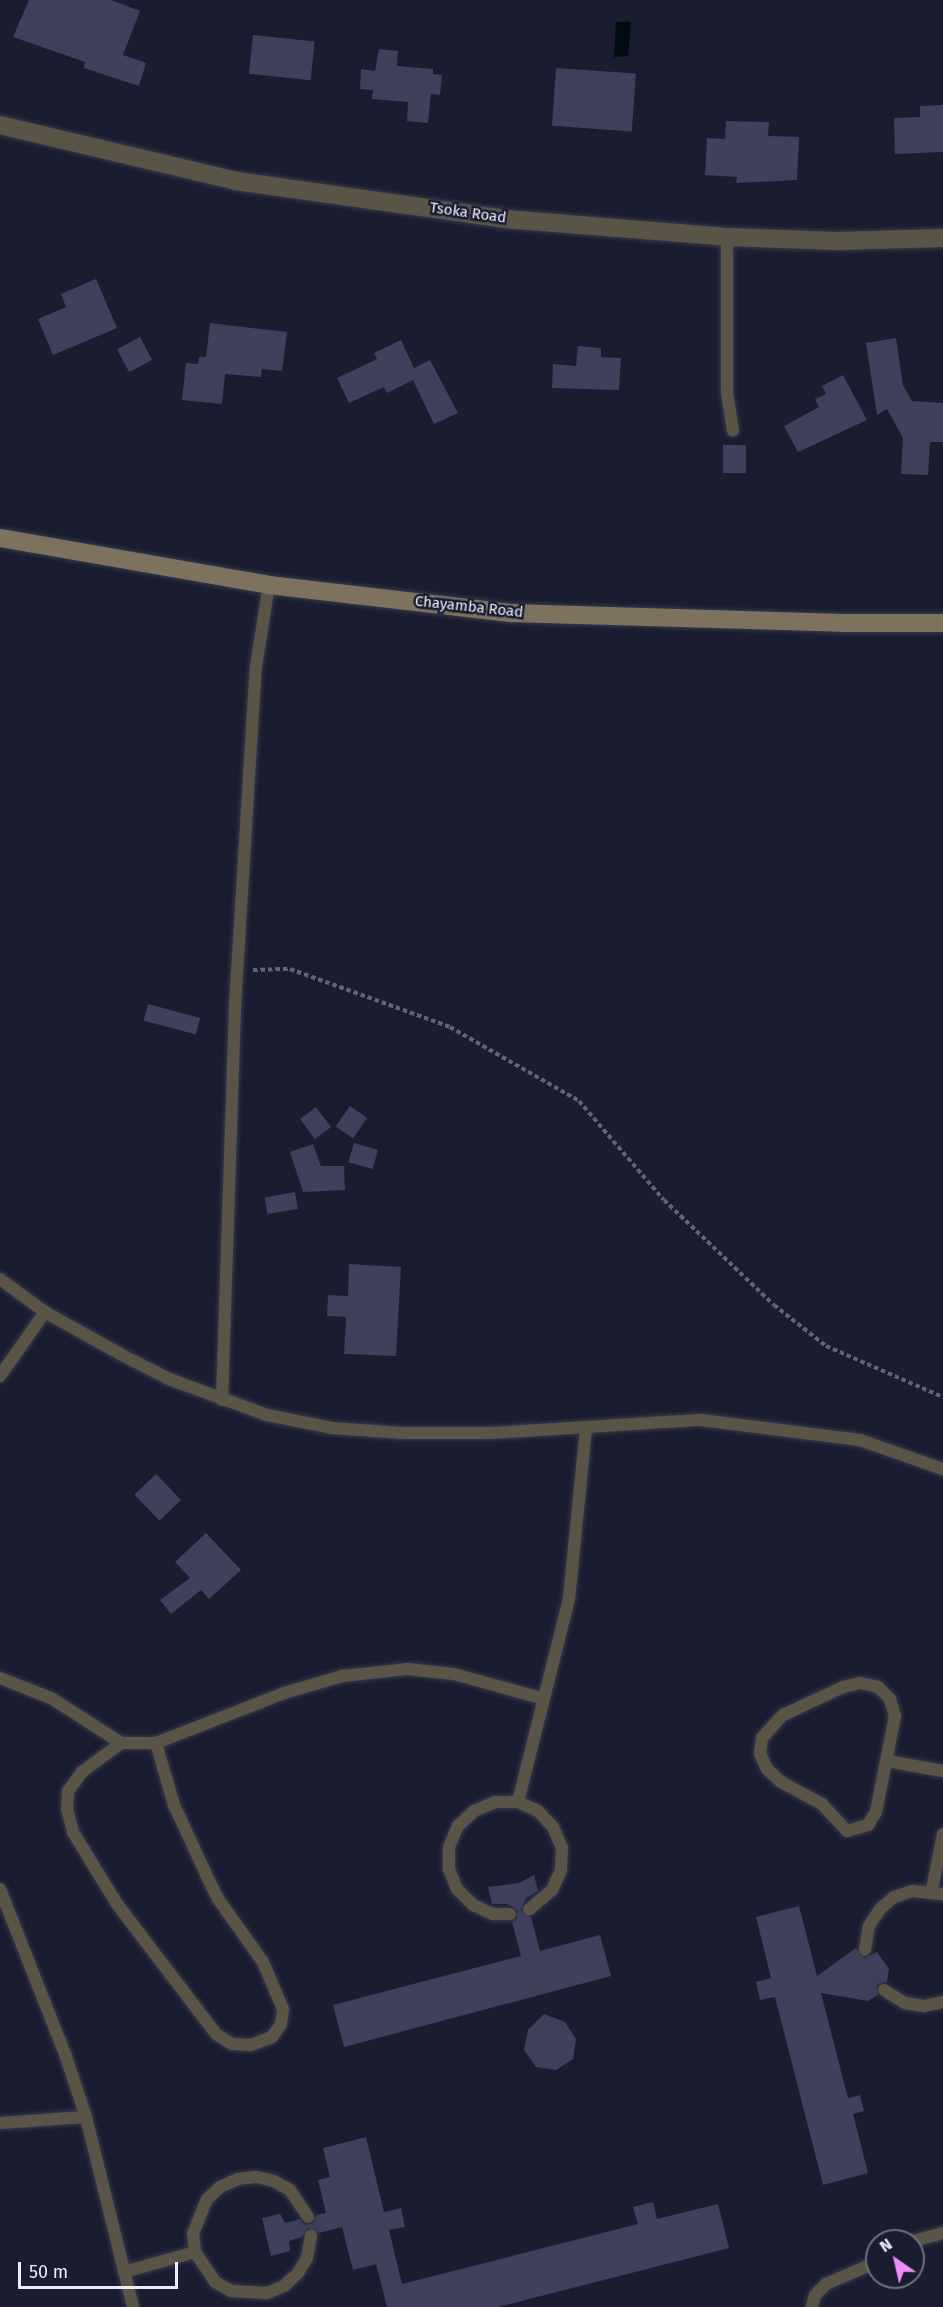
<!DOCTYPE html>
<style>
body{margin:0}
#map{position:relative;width:943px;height:2307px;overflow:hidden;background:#1a1c30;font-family:"Fira Sans",sans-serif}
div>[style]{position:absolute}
.water>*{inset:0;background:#000b0e}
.building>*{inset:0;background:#3f405c;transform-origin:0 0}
.path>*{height:4px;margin-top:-2px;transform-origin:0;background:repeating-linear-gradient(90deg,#626476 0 4.5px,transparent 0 7.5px)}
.roads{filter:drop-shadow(0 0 2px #37394c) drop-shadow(0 0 2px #37394c)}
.service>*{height:12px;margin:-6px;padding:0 6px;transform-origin:6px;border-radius:6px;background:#5a5447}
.minor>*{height:18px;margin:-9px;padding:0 9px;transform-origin:9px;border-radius:9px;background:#5a5447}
.secondary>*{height:18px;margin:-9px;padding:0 9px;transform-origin:9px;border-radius:9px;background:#7c725d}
span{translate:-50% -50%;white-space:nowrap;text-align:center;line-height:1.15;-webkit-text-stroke:5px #1a1c30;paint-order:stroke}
.street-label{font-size:15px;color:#ebedfb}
.north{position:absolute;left:865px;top:2229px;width:60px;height:60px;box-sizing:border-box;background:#1a1c30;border:2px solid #6e7081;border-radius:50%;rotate:326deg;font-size:16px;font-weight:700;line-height:24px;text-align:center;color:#ebedfb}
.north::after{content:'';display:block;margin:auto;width:21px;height:27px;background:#ed8cf9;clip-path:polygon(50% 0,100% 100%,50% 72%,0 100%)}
.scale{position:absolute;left:18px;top:2262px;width:160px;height:27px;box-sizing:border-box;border:3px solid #ebedfb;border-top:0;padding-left:8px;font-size:18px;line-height:21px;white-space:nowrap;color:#ebedfb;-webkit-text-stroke:4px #1a1c30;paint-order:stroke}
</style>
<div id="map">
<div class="water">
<div style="clip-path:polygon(616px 22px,631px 22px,628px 56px,614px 57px)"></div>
</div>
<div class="building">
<div style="clip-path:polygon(29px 0,111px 0,140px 11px,123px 55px,146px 63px,139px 86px,84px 68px,85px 62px,13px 37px)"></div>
<div style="left:253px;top:35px;width:62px;height:39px;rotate:6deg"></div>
<div style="clip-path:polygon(379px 49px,398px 51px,397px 66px,433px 69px,433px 74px,442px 75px,440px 95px,431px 94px,428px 123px,407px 121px,408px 102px,372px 99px,373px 90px,360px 89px,361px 69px,375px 71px)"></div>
<div style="left:556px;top:68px;width:80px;height:58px;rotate:4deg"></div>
<div style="clip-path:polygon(943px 105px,943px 152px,895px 154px,894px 118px,920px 117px,920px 106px)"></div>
<div style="clip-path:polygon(726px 121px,769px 122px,768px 136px,799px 137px,797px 180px,736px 183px,737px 177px,705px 175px,707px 138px,725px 139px)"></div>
<div style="clip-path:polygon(96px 279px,117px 328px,53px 355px,38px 319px,66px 307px,61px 294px)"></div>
<div style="clip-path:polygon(210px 323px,287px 332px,282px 371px,262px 369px,261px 377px,225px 374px,222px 404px,182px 400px,186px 363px,198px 364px,199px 357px,206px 357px)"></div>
<div style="left:140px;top:337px;width:26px;height:26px;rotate:62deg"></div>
<div style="clip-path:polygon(896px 338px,903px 385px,912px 401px,943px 403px,943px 442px,930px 442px,928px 475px,901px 474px,903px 438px,887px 409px,877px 415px,866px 343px)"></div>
<div style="clip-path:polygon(401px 340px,414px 368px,430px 360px,458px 413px,434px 424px,413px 380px,387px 393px,384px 387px,349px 403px,337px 378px,377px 359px,374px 353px)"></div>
<div style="clip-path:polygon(578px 346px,601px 348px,601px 357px,621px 358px,619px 390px,552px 388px,553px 364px,576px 366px)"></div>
<div style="clip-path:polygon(843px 375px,867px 420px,798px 452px,784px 426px,819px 407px,815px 399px,826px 394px,822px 386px)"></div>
<div style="left:746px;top:445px;width:28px;height:23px;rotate:90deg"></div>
<div style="left:148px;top:1004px;width:54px;height:17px;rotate:15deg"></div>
<div style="left:350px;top:1106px;width:21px;height:25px;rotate:35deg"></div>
<div style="left:316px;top:1107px;width:25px;height:20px;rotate:53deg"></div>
<div style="left:354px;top:1143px;width:25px;height:20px;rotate:16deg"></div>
<div style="clip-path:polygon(313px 1144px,321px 1166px,344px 1166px,345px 1190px,303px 1192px,290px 1152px)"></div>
<div style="left:295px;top:1192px;width:17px;height:31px;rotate:80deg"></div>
<div style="clip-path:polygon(349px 1264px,401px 1267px,396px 1356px,344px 1354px,346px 1317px,327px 1316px,328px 1295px,348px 1296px)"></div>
<div style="left:156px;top:1474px;width:36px;height:30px;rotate:46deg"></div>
<div style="clip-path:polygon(206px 1533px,241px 1570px,209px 1599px,201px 1590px,171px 1614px,160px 1600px,190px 1578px,175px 1562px)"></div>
<div style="clip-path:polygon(534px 1875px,538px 1891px,526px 1898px,521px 1910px,531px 1917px,540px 1951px,600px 1935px,611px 1976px,344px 2047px,333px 2005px,521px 1956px,512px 1922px,517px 1918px,517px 1910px,507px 1904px,492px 1904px,488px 1887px,519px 1883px)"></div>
<div style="clip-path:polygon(799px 1906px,817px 1976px,856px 1948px,864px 1958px,877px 1952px,889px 1969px,887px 1982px,877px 1985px,878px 1995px,868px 2001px,821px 1993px,848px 2098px,860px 2095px,864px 2111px,853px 2114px,868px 2173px,823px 2185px,775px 1997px,760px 2000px,756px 1982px,771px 1978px,756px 1917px)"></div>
<div style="clip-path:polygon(544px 2014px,565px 2022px,576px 2039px,573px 2059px,556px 2070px,536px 2067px,524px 2050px,528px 2030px)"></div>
<div style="clip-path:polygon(366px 2137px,384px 2212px,401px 2208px,405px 2227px,389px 2230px,402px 2284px,638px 2224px,633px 2207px,653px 2202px,657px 2219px,718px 2204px,729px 2248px,498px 2307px,387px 2307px,376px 2264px,353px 2270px,342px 2227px,319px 2233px,308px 2228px,302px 2237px,289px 2241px,290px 2251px,271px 2256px,262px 2218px,280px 2214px,285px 2223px,300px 2219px,305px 2225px,313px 2223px,316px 2215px,326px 2213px,318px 2180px,330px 2177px,323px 2148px)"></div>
</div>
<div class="path">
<div style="left:253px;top:970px;width:37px;rotate:-2deg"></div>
<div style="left:290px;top:969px;width:170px;rotate:19.9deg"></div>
<div style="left:450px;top:1027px;width:149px;rotate:29.8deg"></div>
<div style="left:579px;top:1101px;width:130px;rotate:49.4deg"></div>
<div style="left:664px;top:1200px;width:152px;rotate:43.7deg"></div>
<div style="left:774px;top:1305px;width:66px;rotate:38.3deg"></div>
<div style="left:826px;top:1346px;width:128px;rotate:23.6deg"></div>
</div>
<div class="roads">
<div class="service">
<div style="left:727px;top:237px;width:156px;rotate:90deg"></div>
<div style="left:727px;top:393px;width:38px;rotate:81deg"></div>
<div style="left:0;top:1279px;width:56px;rotate:36.3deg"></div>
<div style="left:45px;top:1312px;width:86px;rotate:29.2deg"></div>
<div style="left:120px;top:1354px;width:55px;rotate:27deg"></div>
<div style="left:169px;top:1379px;width:104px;rotate:20.2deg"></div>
<div style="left:267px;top:1415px;width:66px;rotate:11.3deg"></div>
<div style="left:332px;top:1428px;width:70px;rotate:4.1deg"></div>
<div style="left:402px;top:1433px;width:90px"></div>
<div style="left:492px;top:1433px;width:209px;rotate:-3.6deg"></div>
<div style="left:701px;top:1420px;width:160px;rotate:7.2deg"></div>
<div style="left:860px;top:1440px;width:88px;rotate:19.3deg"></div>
<div style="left:0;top:1376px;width:78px;rotate:-54.9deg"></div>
<div style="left:222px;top:1400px;width:394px;rotate:-88.1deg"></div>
<div style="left:235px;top:1006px;width:341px;rotate:-86.5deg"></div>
<div style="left:256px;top:666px;width:82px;rotate:-80.9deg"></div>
<div style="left:0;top:1678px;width:55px;rotate:21.4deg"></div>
<div style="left:51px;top:1698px;width:83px;rotate:32.7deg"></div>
<div style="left:121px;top:1743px;width:35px"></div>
<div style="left:156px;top:1743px;width:137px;rotate:-21.3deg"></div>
<div style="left:284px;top:1693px;width:60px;rotate:-16.3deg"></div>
<div style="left:342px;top:1676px;width:65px;rotate:-6.1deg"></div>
<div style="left:407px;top:1669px;width:47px;rotate:6.1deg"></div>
<div style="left:454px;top:1674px;width:93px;rotate:15.5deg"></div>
<div style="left:861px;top:1683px;width:17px;rotate:13deg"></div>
<div style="left:878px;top:1687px;width:17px;rotate:45deg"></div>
<div style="left:890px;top:1699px;width:18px;rotate:74deg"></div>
<div style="left:895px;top:1716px;width:98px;rotate:101.2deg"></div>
<div style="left:876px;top:1812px;width:15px;rotate:122deg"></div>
<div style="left:868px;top:1825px;width:22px;rotate:164deg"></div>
<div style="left:847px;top:1831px;width:37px;rotate:-133deg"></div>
<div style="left:822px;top:1804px;width:47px;rotate:-151.8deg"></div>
<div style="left:781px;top:1782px;width:19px;rotate:-137deg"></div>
<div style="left:767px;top:1769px;width:17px;rotate:-114deg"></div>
<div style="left:760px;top:1753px;width:15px;rotate:-82deg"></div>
<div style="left:762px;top:1738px;width:31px;rotate:-48deg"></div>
<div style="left:783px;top:1715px;width:66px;rotate:-25deg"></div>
<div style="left:843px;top:1687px;width:18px;rotate:-13deg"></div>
<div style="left:121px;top:1743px;width:49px;rotate:143.4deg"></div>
<div style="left:82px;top:1772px;width:24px;rotate:126deg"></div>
<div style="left:68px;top:1791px;width:18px;rotate:93deg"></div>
<div style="left:67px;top:1809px;width:24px;rotate:75deg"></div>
<div style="left:73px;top:1832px;width:84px;rotate:58.6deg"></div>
<div style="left:117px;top:1904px;width:163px;rotate:52.7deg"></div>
<div style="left:216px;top:2034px;width:19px;rotate:32deg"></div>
<div style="left:232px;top:2044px;width:19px;rotate:3deg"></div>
<div style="left:251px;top:2045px;width:22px;rotate:-21deg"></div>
<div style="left:272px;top:2037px;width:16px;rotate:-55deg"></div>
<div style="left:281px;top:2024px;width:15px;rotate:-82deg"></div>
<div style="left:283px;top:2009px;width:51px;rotate:-113.1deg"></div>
<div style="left:263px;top:1962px;width:77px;rotate:-125.5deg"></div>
<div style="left:218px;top:1899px;width:28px;rotate:-116deg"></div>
<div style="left:206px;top:1874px;width:76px;rotate:-114.9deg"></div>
<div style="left:174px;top:1805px;width:65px;rotate:-106.2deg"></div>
<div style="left:887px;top:1761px;width:57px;rotate:10.1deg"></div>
<div style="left:518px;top:1802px;width:209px;rotate:-75.9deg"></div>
<div style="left:569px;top:1599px;width:172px;rotate:-84.3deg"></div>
<div style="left:0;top:1889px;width:177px;rotate:68.5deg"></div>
<div style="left:65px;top:2054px;width:66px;rotate:71.6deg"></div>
<div style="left:86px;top:2117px;width:196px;rotate:76.1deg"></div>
<div style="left:932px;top:1890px;width:57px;rotate:-78.9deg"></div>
<div style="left:510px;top:1914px;width:17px;rotate:180deg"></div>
<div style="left:493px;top:1914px;width:22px;rotate:-156deg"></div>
<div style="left:473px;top:1905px;width:23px;rotate:-135deg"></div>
<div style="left:457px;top:1889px;width:22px;rotate:-112deg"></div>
<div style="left:449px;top:1869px;width:22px;rotate:-90deg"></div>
<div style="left:449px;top:1847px;width:23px;rotate:-67deg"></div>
<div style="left:458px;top:1826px;width:22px;rotate:-43deg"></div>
<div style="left:474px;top:1811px;width:23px;rotate:-23deg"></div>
<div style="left:495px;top:1802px;width:23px"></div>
<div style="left:518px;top:1802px;width:22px;rotate:24deg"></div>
<div style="left:538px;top:1811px;width:22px;rotate:47deg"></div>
<div style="left:553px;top:1827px;width:23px;rotate:67deg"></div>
<div style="left:562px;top:1848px;width:22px;rotate:93deg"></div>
<div style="left:561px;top:1870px;width:22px;rotate:114deg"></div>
<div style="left:552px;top:1890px;width:30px;rotate:140deg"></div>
<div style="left:865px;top:1950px;width:24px;rotate:-81deg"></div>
<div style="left:869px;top:1926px;width:20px;rotate:-57deg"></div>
<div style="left:880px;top:1909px;width:18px;rotate:-41deg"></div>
<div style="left:894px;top:1897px;width:19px;rotate:-18deg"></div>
<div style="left:912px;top:1891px;width:31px;rotate:6deg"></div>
<div style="left:884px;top:1990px;width:25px;rotate:32deg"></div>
<div style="left:905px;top:2003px;width:19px;rotate:9deg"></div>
<div style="left:924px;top:2006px;width:19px;rotate:-12deg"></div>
<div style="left:0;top:2123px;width:86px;rotate:-4deg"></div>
<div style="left:308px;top:2217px;width:32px;rotate:-124deg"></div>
<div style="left:290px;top:2190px;width:18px;rotate:-151deg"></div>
<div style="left:274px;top:2181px;width:18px;rotate:-167deg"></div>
<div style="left:256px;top:2177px;width:18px;rotate:174deg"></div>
<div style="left:238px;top:2179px;width:20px;rotate:156deg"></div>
<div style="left:220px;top:2187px;width:18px;rotate:137deg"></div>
<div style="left:207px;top:2199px;width:37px;rotate:112deg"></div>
<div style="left:193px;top:2233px;width:19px;rotate:84deg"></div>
<div style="left:195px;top:2252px;width:36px;rotate:56deg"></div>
<div style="left:215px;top:2282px;width:18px;rotate:29deg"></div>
<div style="left:231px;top:2291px;width:36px;rotate:3deg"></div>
<div style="left:267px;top:2293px;width:18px;rotate:-22deg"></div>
<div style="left:284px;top:2286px;width:19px;rotate:-43deg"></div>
<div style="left:298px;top:2273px;width:17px;rotate:-59deg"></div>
<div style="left:307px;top:2258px;width:23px;rotate:-80deg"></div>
<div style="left:913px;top:2241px;width:31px;rotate:-15deg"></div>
<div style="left:124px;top:2272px;width:74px;rotate:-15.7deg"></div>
<div style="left:812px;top:2307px;width:12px;rotate:-76deg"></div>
<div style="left:815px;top:2295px;width:16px;rotate:-45deg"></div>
<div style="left:826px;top:2284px;width:56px;rotate:-23.3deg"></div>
</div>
<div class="minor">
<div style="left:0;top:125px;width:243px;rotate:13.3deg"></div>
<div style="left:236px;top:181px;width:272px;rotate:8deg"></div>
<div style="left:505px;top:219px;width:223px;rotate:4.6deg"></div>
<div style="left:727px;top:237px;width:110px;rotate:2.1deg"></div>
<div style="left:837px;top:241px;width:106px;rotate:-1.6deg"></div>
</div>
<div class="secondary">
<div style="left:0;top:538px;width:273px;rotate:9.9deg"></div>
<div style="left:269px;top:585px;width:243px;rotate:6.6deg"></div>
<div style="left:510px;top:613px;width:333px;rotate:1.7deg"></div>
<div style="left:843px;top:623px;width:100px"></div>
</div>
</div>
<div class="street-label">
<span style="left:468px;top:213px;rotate:8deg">Tsoka Road</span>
<span style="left:469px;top:607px;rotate:6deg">Chayamba Road</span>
</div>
<div class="north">N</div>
<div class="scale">50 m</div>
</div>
